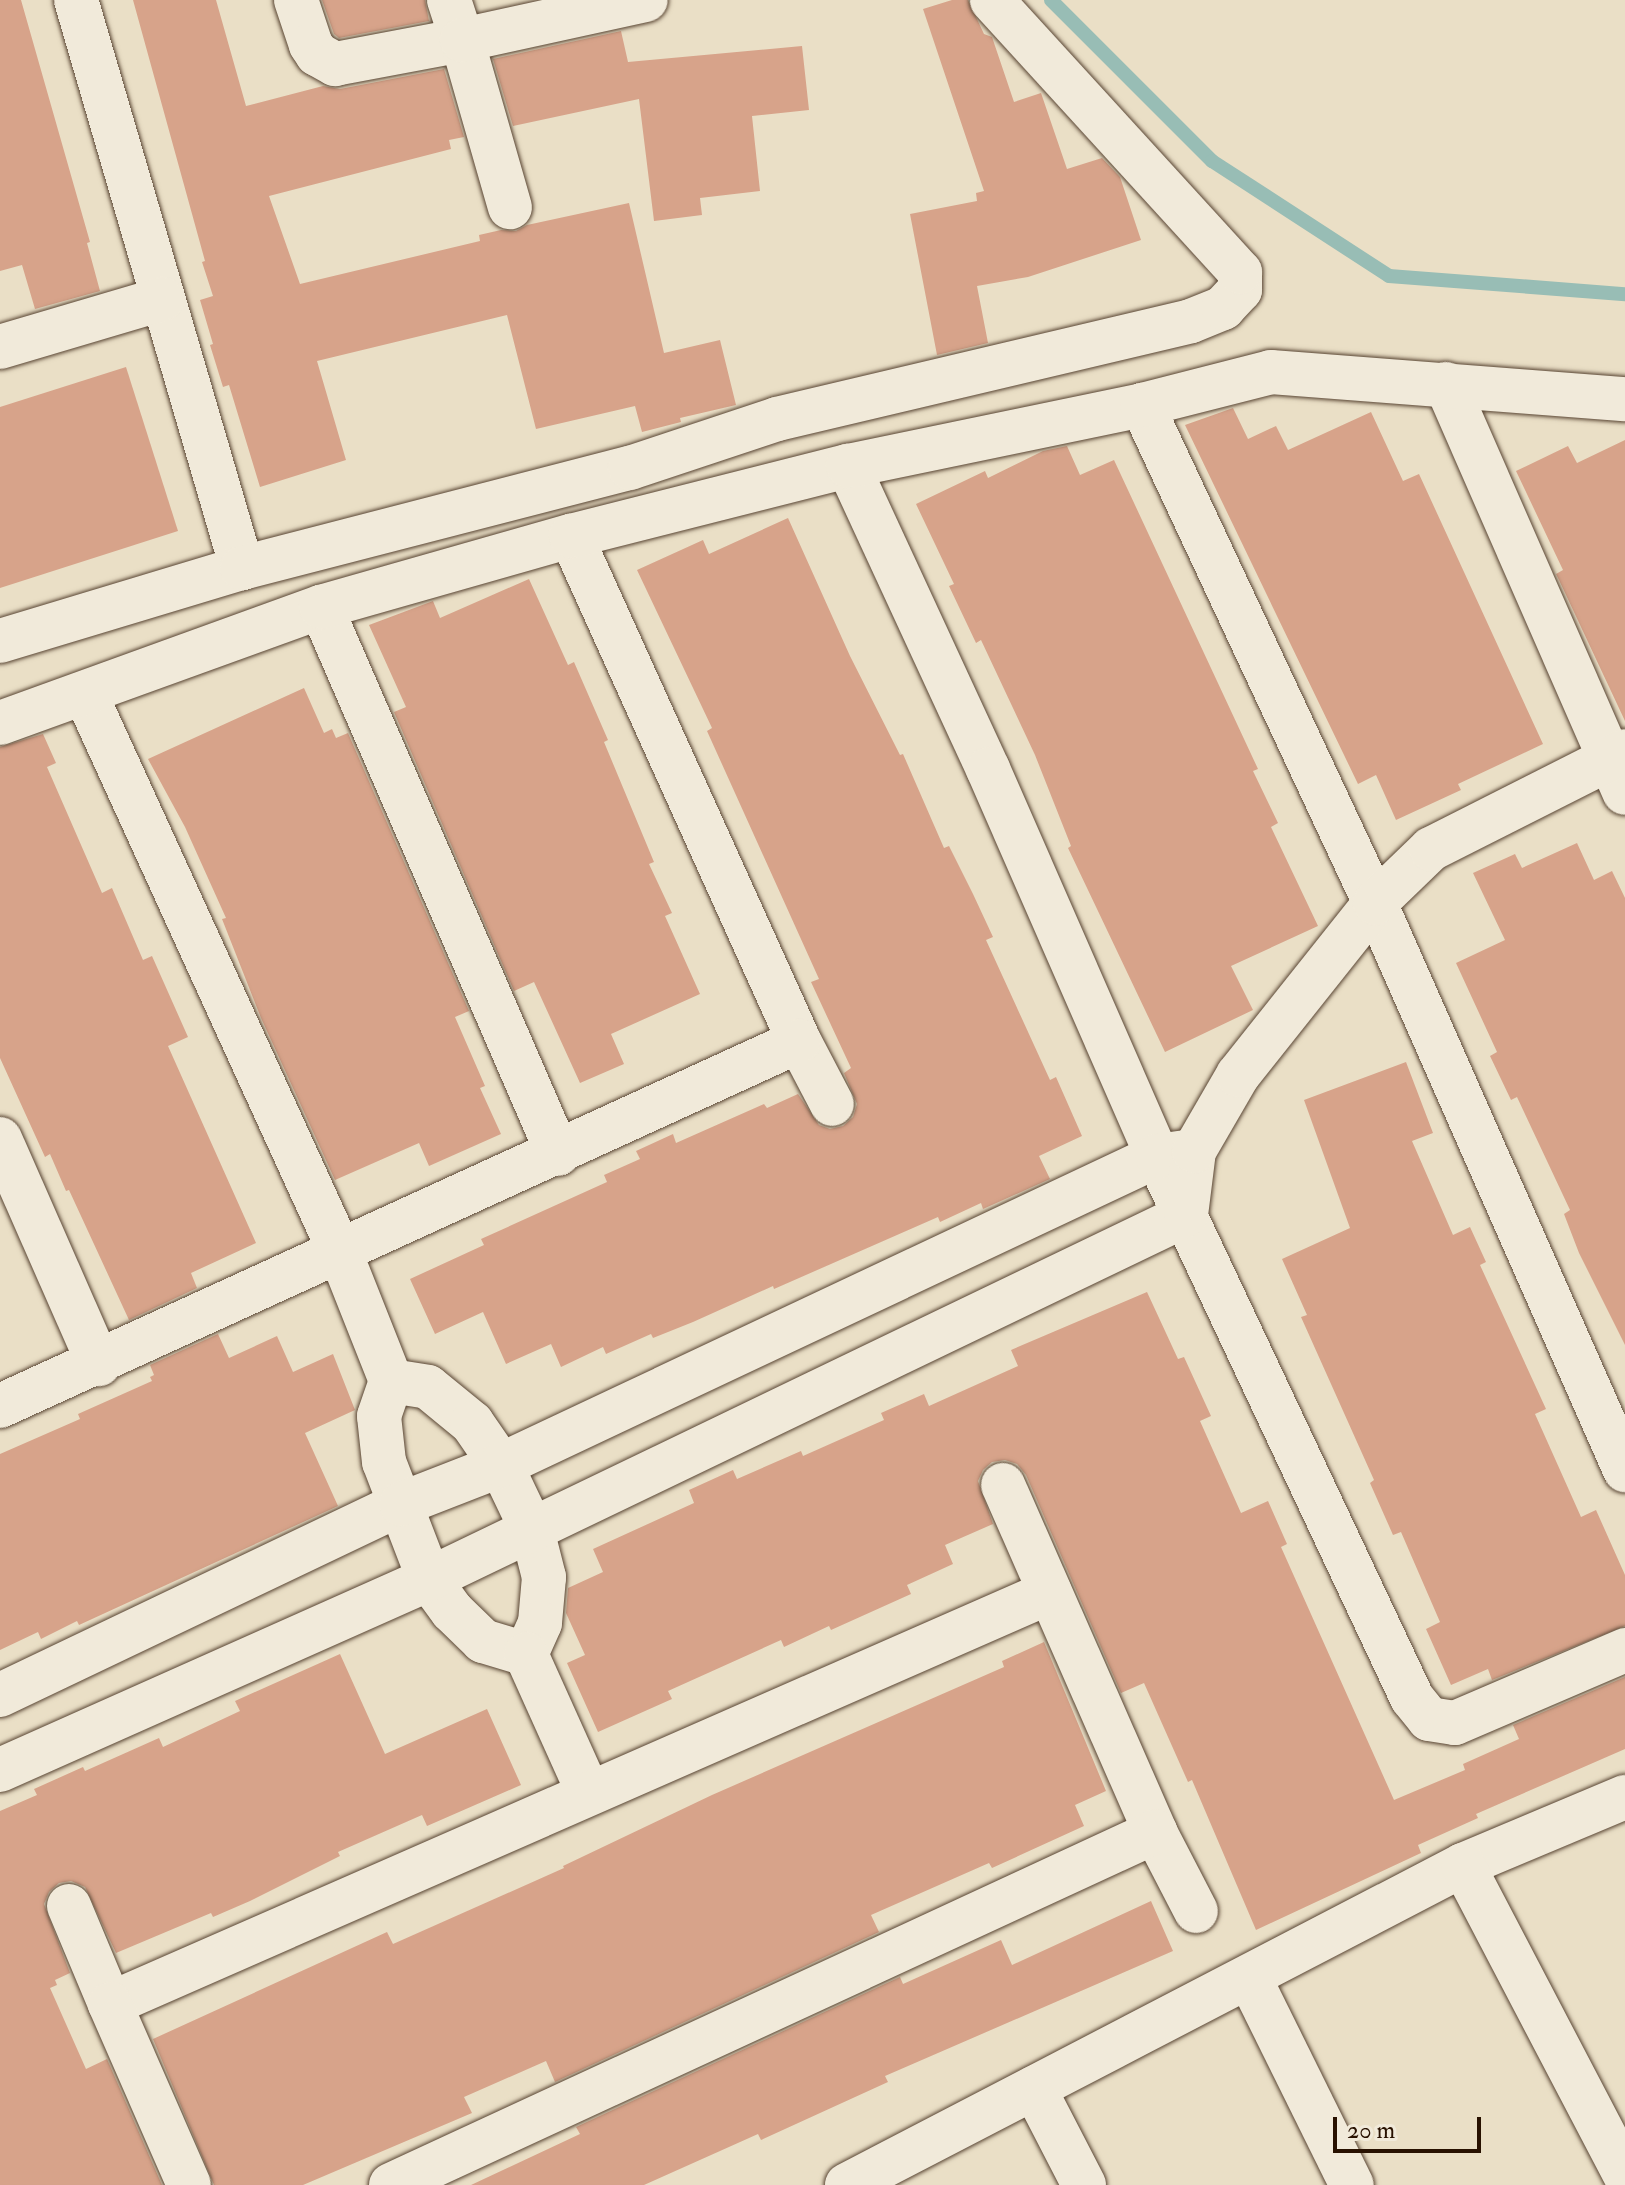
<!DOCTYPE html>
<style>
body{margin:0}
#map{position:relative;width:1625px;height:2185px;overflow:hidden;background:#eadfc6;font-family:"IM FELL Double Pica",serif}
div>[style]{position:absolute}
.stream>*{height:14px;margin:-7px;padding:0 7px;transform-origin:7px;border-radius:7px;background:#98bdb5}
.building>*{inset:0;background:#d7a38a}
.roads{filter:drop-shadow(0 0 2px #584432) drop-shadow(0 0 2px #584432)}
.minor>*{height:44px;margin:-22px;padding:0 22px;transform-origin:22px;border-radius:22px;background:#f1eada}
span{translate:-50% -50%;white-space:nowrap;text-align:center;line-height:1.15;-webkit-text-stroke:6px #f1eada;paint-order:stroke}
.scale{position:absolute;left:1333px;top:2117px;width:148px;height:36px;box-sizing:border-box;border:4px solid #281100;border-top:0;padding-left:10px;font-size:24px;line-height:28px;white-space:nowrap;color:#281100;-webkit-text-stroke:6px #f1eada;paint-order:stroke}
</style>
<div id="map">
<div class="stream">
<div style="left:1051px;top:0;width:228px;rotate:45deg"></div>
<div style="left:1212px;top:161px;width:211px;rotate:33deg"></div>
<div style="left:1389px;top:276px;width:237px;rotate:4.4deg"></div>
</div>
<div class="building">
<div style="clip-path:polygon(0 0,21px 0,90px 242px,87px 243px,100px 291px,35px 309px,22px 265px,0 271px)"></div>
<div style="clip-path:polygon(133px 0,216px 0,246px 106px,323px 86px,340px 89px,444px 69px,464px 137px,449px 140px,451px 149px,269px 196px,300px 284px,480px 241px,479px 235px,501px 230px,516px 231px,527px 225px,629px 203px,664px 353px,720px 340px,736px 405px,680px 418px,681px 422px,642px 432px,635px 406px,536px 429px,507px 315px,317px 361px,346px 460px,260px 487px,229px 385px,223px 387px,210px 345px,213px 344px,200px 300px,213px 296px,202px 262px,205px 261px)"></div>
<div style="clip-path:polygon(322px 0,425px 0,429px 21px,339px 38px,334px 34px)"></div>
<div style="clip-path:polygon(952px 0,968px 0,984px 34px,992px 37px,1014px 102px,1041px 93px,1067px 169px,1102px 158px,1120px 177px,1141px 240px,1028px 277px,977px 286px,988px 343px,937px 355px,910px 214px,977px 201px,976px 193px,984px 191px,923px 9px)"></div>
<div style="clip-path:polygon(621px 31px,628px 62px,802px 46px,809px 110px,752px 116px,760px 191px,700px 198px,702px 215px,654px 221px,639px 99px,513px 126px,493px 59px)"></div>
<div style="clip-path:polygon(126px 367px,178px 531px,0 588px,0 407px)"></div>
<div style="clip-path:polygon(1233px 408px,1248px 439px,1276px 426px,1288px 450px,1371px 412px,1403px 481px,1419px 474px,1543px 744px,1458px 784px,1461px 790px,1396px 820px,1376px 775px,1358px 784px,1185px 425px)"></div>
<div style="clip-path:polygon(1625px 440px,1625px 721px,1559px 580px,1556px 574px,1563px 570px,1516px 471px,1568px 446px,1577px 463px)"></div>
<div style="clip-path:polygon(1067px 446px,1080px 475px,1114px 460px,1258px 769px,1253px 771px,1278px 823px,1271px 827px,1318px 926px,1231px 966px,1253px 1010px,1165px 1052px,1068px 848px,1071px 846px,1035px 755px,981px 640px,976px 643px,949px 586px,954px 584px,916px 504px,985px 471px,988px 478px,1043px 451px)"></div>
<div style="clip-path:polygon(788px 518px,850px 656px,900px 755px,903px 754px,944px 848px,949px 846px,973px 894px,993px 937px,986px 940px,1050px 1080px,1056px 1077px,1082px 1136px,1039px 1156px,1050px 1179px,983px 1209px,981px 1203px,940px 1222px,938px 1217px,774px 1289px,773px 1286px,693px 1322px,653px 1338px,651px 1334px,606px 1354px,603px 1347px,561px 1367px,551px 1344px,506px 1364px,483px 1312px,435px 1334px,410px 1279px,484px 1245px,481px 1239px,607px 1182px,604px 1175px,640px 1159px,636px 1151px,673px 1134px,676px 1143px,764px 1104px,767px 1108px,798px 1094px,819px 1125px,830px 1129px,843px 1126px,853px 1117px,857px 1104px,844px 1073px,851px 1068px,811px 982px,819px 979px,707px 731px,712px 728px,637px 570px,703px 540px,709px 554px)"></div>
<div style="clip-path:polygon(529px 579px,568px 665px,574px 662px,608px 740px,604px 742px,654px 862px,649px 864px,672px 913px,665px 916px,700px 994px,611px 1034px,624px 1064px,580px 1083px,534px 982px,514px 991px,394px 712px,406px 707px,369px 625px,433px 601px,440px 618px)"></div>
<div style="clip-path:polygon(304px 688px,324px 733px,332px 729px,336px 738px,348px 733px,469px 1011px,455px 1017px,485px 1086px,480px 1088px,501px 1134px,429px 1166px,419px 1143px,335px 1180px,261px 1018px,222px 919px,226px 918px,185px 827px,148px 759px)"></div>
<div style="clip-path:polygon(43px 734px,56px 763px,47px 767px,102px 893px,112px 888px,143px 960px,152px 956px,188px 1037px,168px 1046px,256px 1243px,191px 1273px,197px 1288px,129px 1320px,69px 1190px,66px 1191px,50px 1154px,45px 1157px,0 1058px,0 747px)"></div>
<div style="clip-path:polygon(1577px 843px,1594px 880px,1612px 871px,1625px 898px,1625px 1345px,1579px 1253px,1564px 1214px,1570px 1210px,1517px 1097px,1511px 1100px,1490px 1056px,1497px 1052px,1456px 963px,1505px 940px,1473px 873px,1515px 854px,1522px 868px)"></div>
<div style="clip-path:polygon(1406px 1062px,1433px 1133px,1412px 1141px,1453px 1235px,1470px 1227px,1486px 1262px,1480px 1265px,1546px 1409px,1535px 1414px,1581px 1517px,1596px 1510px,1625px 1575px,1625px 1626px,1492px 1680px,1488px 1669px,1451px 1685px,1426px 1629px,1440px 1622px,1401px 1532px,1393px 1535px,1370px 1483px,1374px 1480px,1301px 1317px,1307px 1315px,1282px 1259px,1350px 1228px,1304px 1100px)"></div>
<div style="clip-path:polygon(1147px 1292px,1178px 1359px,1184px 1357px,1211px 1416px,1200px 1421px,1241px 1513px,1268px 1501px,1287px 1544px,1281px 1547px,1394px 1800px,1465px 1770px,1463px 1764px,1519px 1739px,1513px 1725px,1625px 1677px,1625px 1749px,1476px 1814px,1478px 1818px,1418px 1845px,1421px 1853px,1256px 1930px,1192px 1780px,1188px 1782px,1144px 1683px,1121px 1693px,1026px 1475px,1017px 1464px,1005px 1460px,992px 1462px,983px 1470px,978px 1481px,993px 1524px,945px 1545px,953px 1564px,907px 1585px,911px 1594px,831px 1630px,829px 1626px,784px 1647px,781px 1640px,668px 1691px,672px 1699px,598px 1732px,567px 1663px,585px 1655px,566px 1613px,568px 1588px,603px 1572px,593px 1549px,694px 1503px,689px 1490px,733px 1470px,737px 1479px,801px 1451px,803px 1456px,884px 1420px,881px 1413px,924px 1394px,929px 1406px,1018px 1366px,1011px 1350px)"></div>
<div style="clip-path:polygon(218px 1334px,229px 1358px,277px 1336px,293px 1372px,333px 1354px,355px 1410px,305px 1433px,338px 1506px,79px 1625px,77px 1621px,41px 1639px,38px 1632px,0 1650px,0 1454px,80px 1419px,78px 1414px,152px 1381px,150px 1377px,154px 1375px,150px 1365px)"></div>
<div style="clip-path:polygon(1044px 1642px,1106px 1791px,1075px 1805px,1084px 1826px,992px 1868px,989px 1863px,871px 1915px,879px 1932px,555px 2082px,546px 2061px,464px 2097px,472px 2113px,303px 2185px,214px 2185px,153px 2039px,387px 1932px,393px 1944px,564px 1868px,563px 1866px,712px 1795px,1004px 1667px,1002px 1661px)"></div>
<div style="clip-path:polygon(340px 1654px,385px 1754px,487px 1709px,521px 1785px,427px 1826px,422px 1815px,338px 1852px,340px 1856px,250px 1901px,213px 1917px,211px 1913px,116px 1953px,85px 1887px,71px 1881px,59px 1883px,49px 1892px,44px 1904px,70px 1973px,55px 1980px,57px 1985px,50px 1988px,86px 2069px,107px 2059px,162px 2185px,0 2185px,0 1811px,37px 1795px,34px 1789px,83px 1767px,85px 1771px,159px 1738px,163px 1747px,240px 1711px,235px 1701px)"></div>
<div style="clip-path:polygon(1151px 1901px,1173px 1951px,885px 2076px,888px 2082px,761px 2140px,758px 2134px,644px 2185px,471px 2185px,580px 2134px,576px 2127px,900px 1977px,903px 1984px,1001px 1940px,1012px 1965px)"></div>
</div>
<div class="roads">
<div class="minor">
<div style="left:76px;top:0;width:592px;rotate:73.71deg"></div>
<div style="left:296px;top:0;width:47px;rotate:71.6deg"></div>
<div style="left:311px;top:45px;width:11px;rotate:56deg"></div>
<div style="left:317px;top:54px;width:21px;rotate:29deg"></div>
<div style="left:335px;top:64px;width:129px;rotate:-10.7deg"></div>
<div style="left:462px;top:40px;width:174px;rotate:74deg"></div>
<div style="left:449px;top:0;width:42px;rotate:72deg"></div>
<div style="left:462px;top:40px;width:188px;rotate:-12.3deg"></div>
<div style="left:0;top:347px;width:169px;rotate:-16.5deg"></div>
<div style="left:1446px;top:384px;width:446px;rotate:66.4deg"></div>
<div style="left:1142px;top:405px;width:550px;rotate:64.93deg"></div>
<div style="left:1375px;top:903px;width:620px;rotate:66.21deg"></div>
<div style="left:848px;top:466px;width:334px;rotate:65.2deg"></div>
<div style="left:988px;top:769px;width:422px;rotate:66.4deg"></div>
<div style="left:1157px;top:1156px;width:599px;rotate:64.8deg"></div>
<div style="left:1412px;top:1698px;width:27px;rotate:51deg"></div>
<div style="left:1429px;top:1719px;width:26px;rotate:9deg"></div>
<div style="left:1455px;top:1723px;width:185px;rotate:-23.2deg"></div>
<div style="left:571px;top:536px;width:554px;rotate:65.7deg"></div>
<div style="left:799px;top:1041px;width:71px;rotate:62.4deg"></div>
<div style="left:321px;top:607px;width:596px;rotate:66.57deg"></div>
<div style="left:0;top:641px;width:253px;rotate:-16.8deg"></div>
<div style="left:242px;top:568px;width:401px;rotate:-14.5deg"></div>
<div style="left:630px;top:468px;width:155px;rotate:-18.4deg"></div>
<div style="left:777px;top:419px;width:425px;rotate:-13.3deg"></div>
<div style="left:1191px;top:321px;width:35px;rotate:-22deg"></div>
<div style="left:1223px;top:308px;width:25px;rotate:-47deg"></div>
<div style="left:1240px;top:290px;width:18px;rotate:-90deg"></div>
<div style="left:1240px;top:272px;width:368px;rotate:-132.4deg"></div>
<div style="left:85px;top:693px;width:614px;rotate:65.48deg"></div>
<div style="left:340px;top:1252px;width:139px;rotate:68.4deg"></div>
<div style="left:0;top:723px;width:341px;rotate:-19.9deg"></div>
<div style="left:321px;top:607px;width:260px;rotate:-15.9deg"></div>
<div style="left:571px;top:536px;width:286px;rotate:-14.2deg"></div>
<div style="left:848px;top:466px;width:300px;rotate:-11.7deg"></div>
<div style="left:1142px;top:405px;width:133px;rotate:-14.3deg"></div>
<div style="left:1271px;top:372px;width:355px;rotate:4.4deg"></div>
<div style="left:0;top:1139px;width:246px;rotate:66.3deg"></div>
<div style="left:391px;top:1381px;width:37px;rotate:9deg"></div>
<div style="left:428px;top:1387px;width:57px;rotate:39.3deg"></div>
<div style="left:472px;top:1423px;width:51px;rotate:55.4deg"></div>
<div style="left:501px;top:1465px;width:72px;rotate:64.5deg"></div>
<div style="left:532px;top:1530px;width:49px;rotate:75.7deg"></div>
<div style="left:544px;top:1577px;width:46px;rotate:95deg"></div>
<div style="left:540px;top:1623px;width:34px;rotate:114deg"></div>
<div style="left:526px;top:1654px;width:45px;rotate:-163.2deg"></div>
<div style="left:483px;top:1641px;width:43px;rotate:-135.9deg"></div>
<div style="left:452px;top:1611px;width:39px;rotate:-126deg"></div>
<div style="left:429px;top:1579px;width:125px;rotate:-111deg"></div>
<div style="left:384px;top:1462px;width:46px;rotate:-96.2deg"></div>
<div style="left:379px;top:1416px;width:37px;rotate:-71deg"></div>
<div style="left:0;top:1406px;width:878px;rotate:-24.55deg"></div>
<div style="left:1003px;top:1485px;width:379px;rotate:66.3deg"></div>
<div style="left:1155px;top:1832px;width:89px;rotate:62.6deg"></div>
<div style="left:526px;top:1654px;width:151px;rotate:65.8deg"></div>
<div style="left:0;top:1695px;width:444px;rotate:-25.5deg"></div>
<div style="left:401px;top:1504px;width:107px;rotate:-21.3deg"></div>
<div style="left:501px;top:1465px;width:725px;rotate:-25.22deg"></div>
<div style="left:1157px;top:1156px;width:29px;rotate:-8deg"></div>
<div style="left:0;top:1770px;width:470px;rotate:-24deg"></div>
<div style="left:429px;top:1579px;width:840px;rotate:-25.68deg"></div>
<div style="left:1186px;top:1215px;width:64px;rotate:-82.9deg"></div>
<div style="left:1194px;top:1151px;width:88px;rotate:-59.9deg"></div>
<div style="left:1238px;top:1075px;width:220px;rotate:-51.5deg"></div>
<div style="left:1375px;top:903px;width:78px;rotate:-44deg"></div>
<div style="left:1431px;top:849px;width:217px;rotate:-26.8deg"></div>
<div style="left:1463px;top:1865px;width:176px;rotate:-22.8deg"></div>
<div style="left:69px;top:1906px;width:106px;rotate:67.3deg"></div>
<div style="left:110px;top:2004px;width:1026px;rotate:-23.67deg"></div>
<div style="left:1249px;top:1977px;width:232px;rotate:63.7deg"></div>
<div style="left:110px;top:2004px;width:197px;rotate:66.4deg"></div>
<div style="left:1034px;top:2088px;width:109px;rotate:62.7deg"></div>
<div style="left:391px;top:2185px;width:842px;rotate:-24.8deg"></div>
<div style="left:847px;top:2185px;width:694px;rotate:-27.45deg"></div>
<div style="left:1463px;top:1865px;width:350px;rotate:62.4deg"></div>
</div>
</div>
<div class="scale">20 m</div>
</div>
